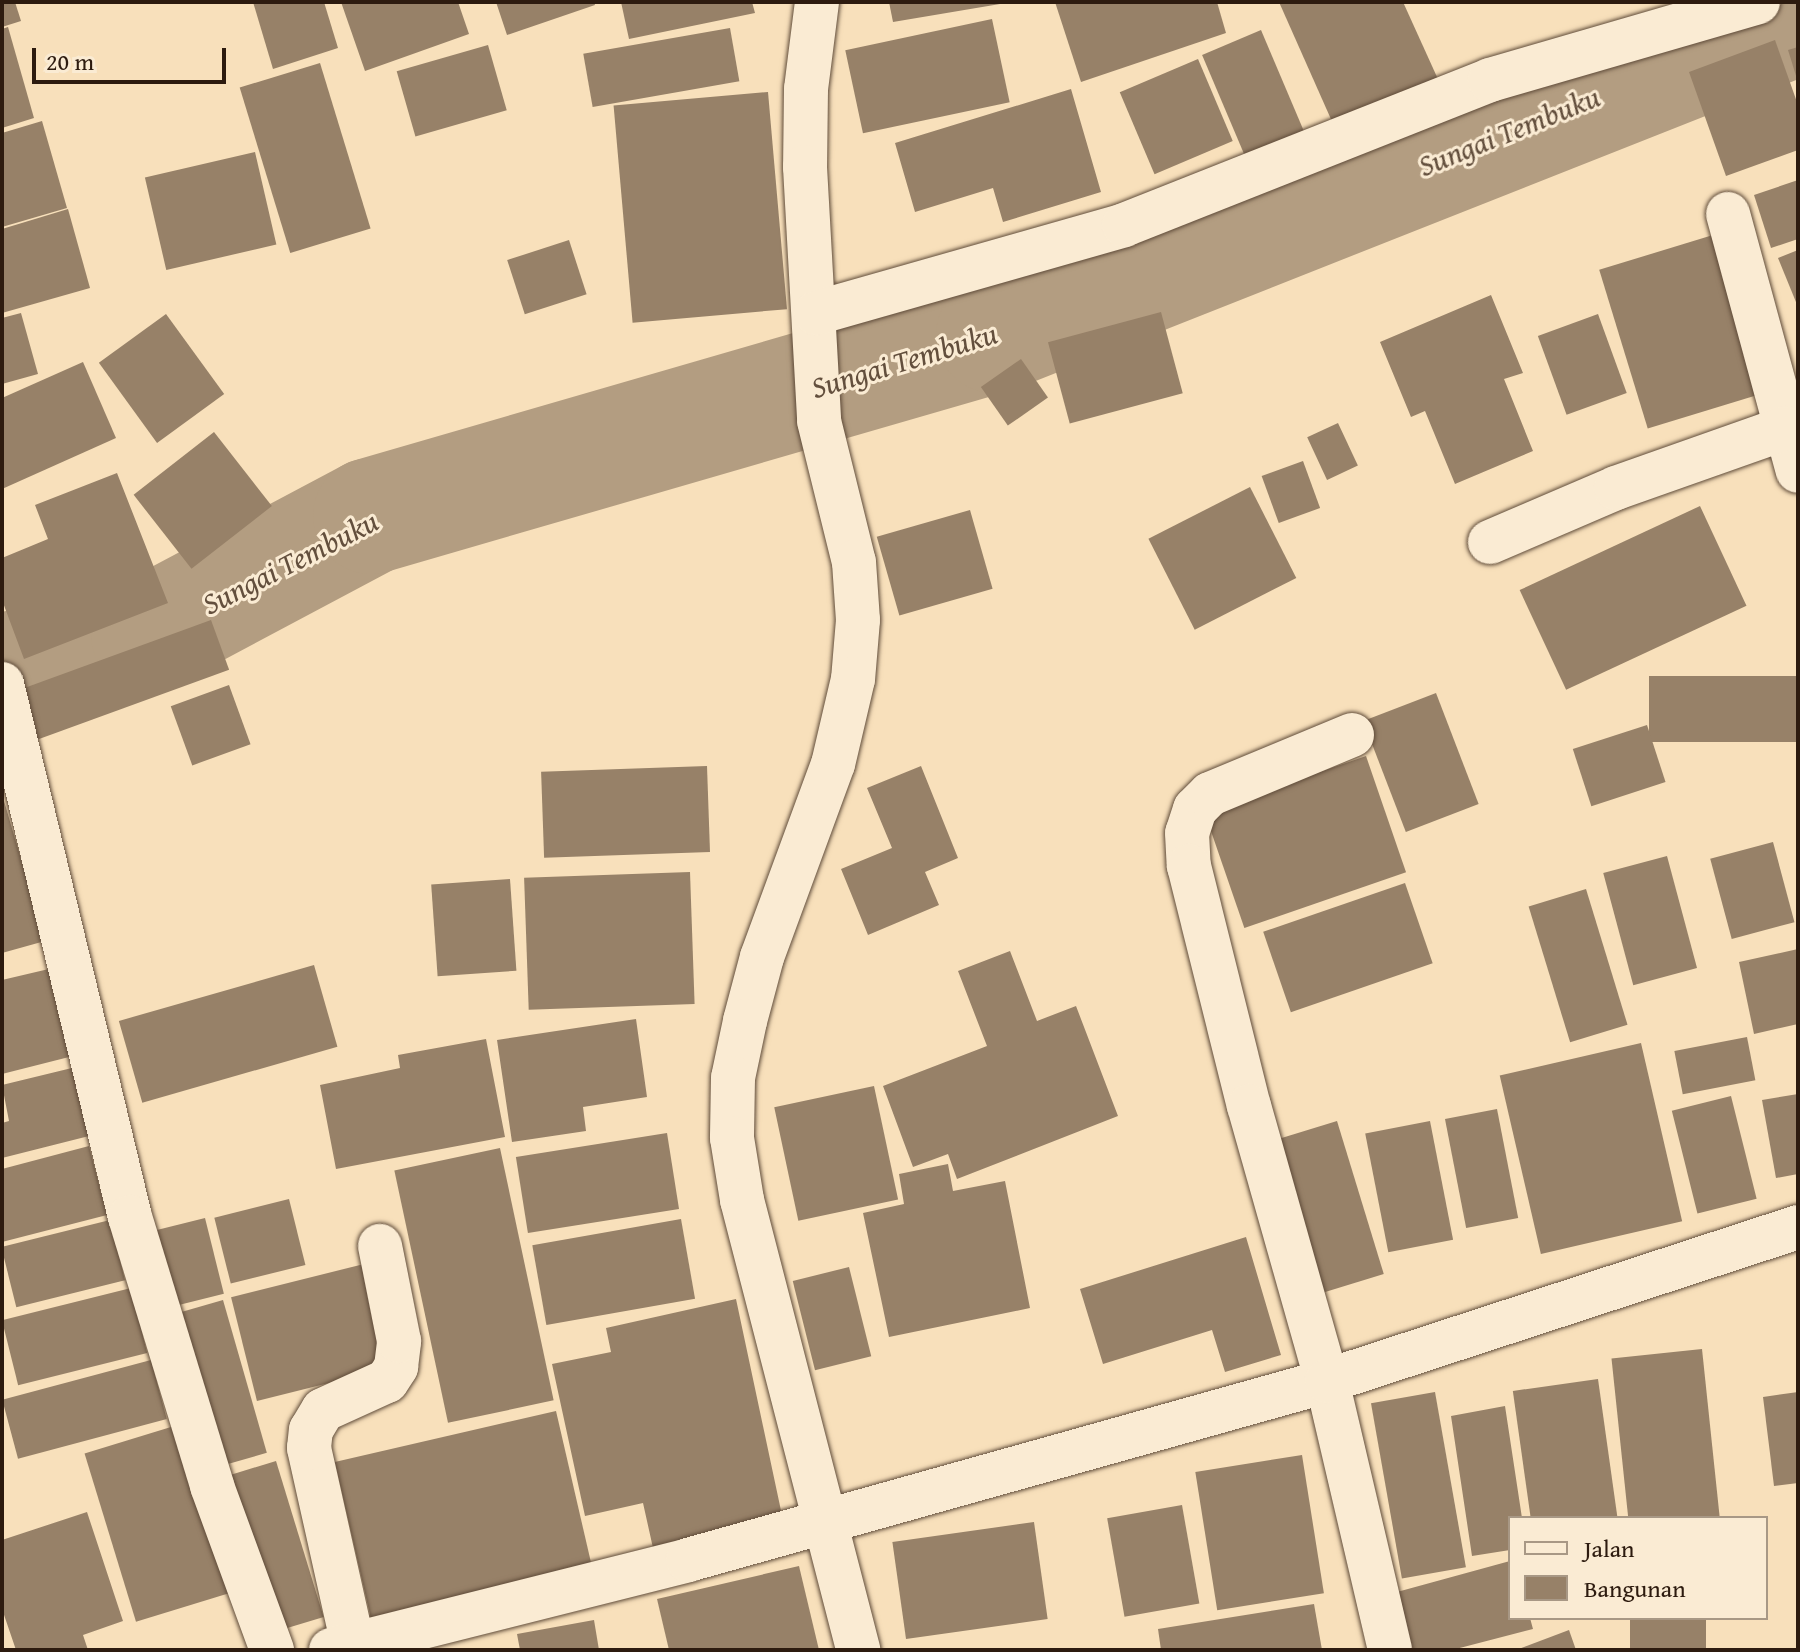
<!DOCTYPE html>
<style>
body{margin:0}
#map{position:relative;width:1800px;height:1652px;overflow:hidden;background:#f8e0bb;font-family:"Gentium Book Plus",serif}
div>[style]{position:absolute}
.river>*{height:116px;margin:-58px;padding:0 58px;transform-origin:58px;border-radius:58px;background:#b39d81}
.building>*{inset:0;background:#978168;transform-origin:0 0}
.roads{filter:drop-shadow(0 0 2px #604c3a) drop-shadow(0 0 2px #604c3a)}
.street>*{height:44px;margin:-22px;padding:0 22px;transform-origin:22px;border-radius:22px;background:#faebd3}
span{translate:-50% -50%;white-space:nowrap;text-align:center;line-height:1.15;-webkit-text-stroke:6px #faebd3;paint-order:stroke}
.water-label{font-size:30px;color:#634f3d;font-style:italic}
.frame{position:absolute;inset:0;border:4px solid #2d1b0f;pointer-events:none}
.legend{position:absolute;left:1508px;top:1516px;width:260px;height:104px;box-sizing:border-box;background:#faebd3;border:2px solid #a89885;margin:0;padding:10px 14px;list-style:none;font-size:24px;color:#2d1b0f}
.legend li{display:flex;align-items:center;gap:16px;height:40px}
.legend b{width:40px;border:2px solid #a89885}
.scale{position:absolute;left:32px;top:48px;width:194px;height:36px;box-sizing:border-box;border:4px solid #2d1b0f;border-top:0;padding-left:10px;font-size:24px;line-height:28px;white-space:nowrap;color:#2d1b0f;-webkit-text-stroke:6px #faebd3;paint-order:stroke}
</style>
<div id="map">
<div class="river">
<div style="left:2px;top:672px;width:152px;rotate:-14.5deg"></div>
<div style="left:149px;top:634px;width:251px;rotate:-28deg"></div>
<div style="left:371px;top:516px;width:649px;rotate:-16.2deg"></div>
<div style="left:994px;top:335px;width:865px;rotate:-21.58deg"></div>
</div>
<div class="building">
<div style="clip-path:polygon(2px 2px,15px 2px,21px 21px,2px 27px)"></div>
<div style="clip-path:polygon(253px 2px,324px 2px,338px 48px,273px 69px)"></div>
<div style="clip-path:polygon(341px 2px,458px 2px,469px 34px,365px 71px)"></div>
<div style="clip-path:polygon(496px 2px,594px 2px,595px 5px,507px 35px)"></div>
<div style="clip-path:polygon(621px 2px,752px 2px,755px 13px,629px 39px)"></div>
<div style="clip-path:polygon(889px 2px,1000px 2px,1000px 4px,893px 22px)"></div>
<div style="clip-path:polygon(1055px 2px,1217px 2px,1226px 33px,1081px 82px)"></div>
<div style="clip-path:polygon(1279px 2px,1403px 2px,1442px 88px,1338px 135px)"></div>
<div style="left:992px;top:19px;width:85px;height:150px;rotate:78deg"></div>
<div style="clip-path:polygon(8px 27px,34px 118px,2px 128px,2px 29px)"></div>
<div style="left:730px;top:28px;width:54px;height:149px;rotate:80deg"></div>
<div style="left:1261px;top:30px;width:111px;height:64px;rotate:67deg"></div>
<div style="clip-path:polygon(1775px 40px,1798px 105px,1798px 150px,1726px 176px,1689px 72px)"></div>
<div style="left:488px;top:45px;width:68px;height:95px;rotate:74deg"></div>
<div style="clip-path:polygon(1798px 47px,1798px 79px,1797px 79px,1788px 50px)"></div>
<div style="left:1198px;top:59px;width:89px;height:85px;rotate:67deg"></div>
<div style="left:320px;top:63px;width:173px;height:84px;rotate:73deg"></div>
<div style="clip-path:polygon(1071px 89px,1101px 192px,1003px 222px,993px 188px,915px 212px,895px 143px)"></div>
<div style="left:768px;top:92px;width:218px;height:155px;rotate:85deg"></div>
<div style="clip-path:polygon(42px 121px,67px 208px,2px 227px,2px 133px)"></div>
<div style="left:255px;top:152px;width:95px;height:113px;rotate:77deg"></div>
<div style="clip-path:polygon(1798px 180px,1798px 239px,1771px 248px,1754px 195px)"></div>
<div style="clip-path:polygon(68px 209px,90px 288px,2px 313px,2px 229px)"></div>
<div style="left:1713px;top:235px;width:166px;height:119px;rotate:73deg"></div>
<div style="left:569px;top:240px;width:57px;height:65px;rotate:72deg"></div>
<div style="clip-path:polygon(1798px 250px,1798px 307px,1778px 258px)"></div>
<div style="clip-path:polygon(1491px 295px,1523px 373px,1504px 379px,1533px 451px,1455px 484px,1425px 411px,1411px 417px,1380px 342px)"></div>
<div style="left:1161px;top:312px;width:84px;height:117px;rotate:75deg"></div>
<div style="clip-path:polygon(21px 313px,38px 374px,2px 384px,2px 318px)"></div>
<div style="left:166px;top:314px;width:99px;height:83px;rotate:54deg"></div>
<div style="left:1598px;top:314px;width:84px;height:64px;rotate:70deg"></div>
<div style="left:1021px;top:359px;width:47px;height:49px;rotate:55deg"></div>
<div style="clip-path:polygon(83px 362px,116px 438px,2px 489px,2px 398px)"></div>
<div style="left:1338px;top:423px;width:47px;height:34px;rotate:65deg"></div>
<div style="left:214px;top:432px;width:94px;height:102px;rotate:52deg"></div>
<div style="left:1303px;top:461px;width:50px;height:44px;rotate:70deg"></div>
<div style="clip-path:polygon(117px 473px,168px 603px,24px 659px,2px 600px,2px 558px,48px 539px,35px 505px)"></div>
<div style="left:1250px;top:487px;width:102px;height:114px;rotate:63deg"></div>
<div style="left:1700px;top:506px;width:110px;height:199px;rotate:65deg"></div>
<div style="left:970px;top:510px;width:82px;height:97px;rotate:74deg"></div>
<div style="left:211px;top:620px;width:53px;height:211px;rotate:70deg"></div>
<div style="left:1798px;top:676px;width:66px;height:149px;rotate:90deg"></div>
<div style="left:229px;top:685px;width:63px;height:62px;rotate:70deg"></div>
<div style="left:1436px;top:693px;width:119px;height:78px;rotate:69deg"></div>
<div style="left:1647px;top:725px;width:60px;height:78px;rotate:72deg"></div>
<div style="left:1366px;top:756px;width:123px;height:171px;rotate:71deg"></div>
<div style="left:707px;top:766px;width:86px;height:166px;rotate:88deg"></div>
<div style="clip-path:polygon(921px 766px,958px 858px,925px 872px,939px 905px,868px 935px,841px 869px,892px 848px,867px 788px)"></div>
<div style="clip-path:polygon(2px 794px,45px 941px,2px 953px)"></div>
<div style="left:1773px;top:842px;width:83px;height:65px;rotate:75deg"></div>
<div style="left:1667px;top:856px;width:116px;height:66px;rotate:75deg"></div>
<div style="left:690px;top:872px;width:132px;height:166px;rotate:88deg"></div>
<div style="left:510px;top:879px;width:92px;height:79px;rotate:86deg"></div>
<div style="left:1405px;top:883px;width:85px;height:150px;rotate:71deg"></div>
<div style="left:1586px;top:889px;width:142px;height:60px;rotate:73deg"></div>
<div style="clip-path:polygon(1798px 949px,1798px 1024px,1754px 1034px,1739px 962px)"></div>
<div style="clip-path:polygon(1010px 951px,1037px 1021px,1076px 1006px,1118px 1116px,957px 1179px,948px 1154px,913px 1167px,883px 1086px,987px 1046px,958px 971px)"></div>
<div style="left:314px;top:965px;width:85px;height:203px;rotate:74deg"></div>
<div style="clip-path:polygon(53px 968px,73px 1056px,2px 1074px,2px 980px)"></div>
<div style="clip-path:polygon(636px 1019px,647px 1097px,583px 1107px,586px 1131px,512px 1142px,497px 1040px)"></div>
<div style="left:1747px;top:1037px;width:44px;height:74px;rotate:79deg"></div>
<div style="clip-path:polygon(486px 1039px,505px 1137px,336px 1169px,320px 1085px,400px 1068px,398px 1055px)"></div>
<div style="left:1641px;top:1043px;width:183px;height:145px;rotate:77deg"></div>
<div style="clip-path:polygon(76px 1067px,93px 1135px,2px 1158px,2px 1123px,9px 1121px,2px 1085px)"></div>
<div style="left:874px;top:1086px;width:116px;height:102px;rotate:78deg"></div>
<div style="clip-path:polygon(1798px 1094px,1798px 1174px,1776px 1178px,1762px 1100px)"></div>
<div style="left:1731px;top:1096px;width:106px;height:61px;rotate:76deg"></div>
<div style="left:1497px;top:1109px;width:111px;height:53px;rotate:79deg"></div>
<div style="left:1337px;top:1121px;width:160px;height:63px;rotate:73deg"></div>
<div style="left:1430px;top:1121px;width:121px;height:66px;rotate:79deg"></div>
<div style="left:667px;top:1133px;width:77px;height:153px;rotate:81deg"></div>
<div style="clip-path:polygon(89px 1146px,107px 1215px,2px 1242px,2px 1169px)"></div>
<div style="left:500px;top:1148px;width:258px;height:108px;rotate:78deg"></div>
<div style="clip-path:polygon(948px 1164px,953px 1191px,1005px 1181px,1030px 1308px,889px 1337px,863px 1213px,904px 1204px,899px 1174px)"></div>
<div style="left:289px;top:1199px;width:68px;height:77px;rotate:76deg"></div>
<div style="left:205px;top:1218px;width:78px;height:65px;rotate:76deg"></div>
<div style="left:681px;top:1219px;width:81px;height:151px;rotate:80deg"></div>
<div style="left:110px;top:1220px;width:62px;height:112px;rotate:76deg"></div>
<div style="clip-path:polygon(1246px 1237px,1281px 1355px,1225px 1372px,1212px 1330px,1103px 1364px,1080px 1289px)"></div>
<div style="left:364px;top:1264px;width:107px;height:137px;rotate:76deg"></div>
<div style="left:849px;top:1267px;width:92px;height:58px;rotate:76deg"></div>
<div style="left:131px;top:1288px;width:67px;height:133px;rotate:76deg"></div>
<div style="clip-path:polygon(736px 1299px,783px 1520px,653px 1548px,643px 1503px,585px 1516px,552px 1364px,611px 1352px,606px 1328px)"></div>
<div style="left:223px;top:1300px;width:159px;height:55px;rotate:74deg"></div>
<div style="left:1702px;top:1349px;width:170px;height:91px;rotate:84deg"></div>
<div style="left:151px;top:1360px;width:61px;height:154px;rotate:75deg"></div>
<div style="left:1598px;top:1379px;width:140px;height:86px;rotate:82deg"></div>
<div style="left:1435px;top:1392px;width:178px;height:65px;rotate:80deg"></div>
<div style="clip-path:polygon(1798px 1392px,1798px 1483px,1774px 1486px,1763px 1397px)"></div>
<div style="clip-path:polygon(1505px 1406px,1522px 1518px,1510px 1518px,1510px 1550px,1472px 1556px,1451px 1416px)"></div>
<div style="left:556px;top:1411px;width:161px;height:227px;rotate:77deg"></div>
<div style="left:184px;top:1423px;width:176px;height:104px;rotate:73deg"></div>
<div style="left:1302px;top:1455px;width:140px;height:108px;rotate:81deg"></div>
<div style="left:276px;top:1461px;width:163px;height:58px;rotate:73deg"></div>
<div style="left:1182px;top:1505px;width:100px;height:76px;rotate:80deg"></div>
<div style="clip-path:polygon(87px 1512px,123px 1621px,83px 1635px,88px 1650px,16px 1650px,2px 1609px,2px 1540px)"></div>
<div style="left:1034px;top:1522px;width:98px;height:143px;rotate:82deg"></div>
<div style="clip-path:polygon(1510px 1561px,1510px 1618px,1530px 1618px,1533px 1629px,1452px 1650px,1412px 1650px,1397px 1592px)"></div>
<div style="clip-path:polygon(799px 1566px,819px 1650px,669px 1650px,657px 1599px)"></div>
<div style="clip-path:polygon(1314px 1604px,1322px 1650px,1161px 1650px,1158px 1629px)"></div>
<div style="left:1630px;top:1618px;width:76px;height:32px"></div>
<div style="clip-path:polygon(594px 1620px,599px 1650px,520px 1650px,517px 1634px)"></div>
<div style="clip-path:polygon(1569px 1630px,1576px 1650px,1516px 1650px)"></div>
</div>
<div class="roads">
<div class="street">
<div style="left:817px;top:2px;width:88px;rotate:97.2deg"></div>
<div style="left:806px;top:89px;width:78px;rotate:90.7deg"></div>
<div style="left:805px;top:167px;width:254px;rotate:86.8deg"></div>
<div style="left:819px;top:421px;width:145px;rotate:76.1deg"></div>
<div style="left:854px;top:562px;width:58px;rotate:86.1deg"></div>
<div style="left:858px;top:620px;width:59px;rotate:94.8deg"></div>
<div style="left:853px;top:679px;width:87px;rotate:103.2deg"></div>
<div style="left:833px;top:764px;width:206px;rotate:110.2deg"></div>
<div style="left:762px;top:957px;width:66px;rotate:104.9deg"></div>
<div style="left:745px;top:1021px;width:58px;rotate:101.9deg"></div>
<div style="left:733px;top:1078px;width:60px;rotate:91deg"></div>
<div style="left:732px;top:1138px;width:63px;rotate:80.8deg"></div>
<div style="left:742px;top:1200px;width:465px;rotate:75.5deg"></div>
<div style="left:1728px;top:214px;width:266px;rotate:74.8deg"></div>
<div style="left:816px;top:313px;width:320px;rotate:-15.9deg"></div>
<div style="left:1124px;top:225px;width:394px;rotate:-21.6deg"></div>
<div style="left:1490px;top:80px;width:279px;rotate:-16.2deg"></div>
<div style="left:1490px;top:542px;width:137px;rotate:-23.2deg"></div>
<div style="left:1616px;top:488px;width:179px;rotate:-19.5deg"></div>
<div style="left:2px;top:684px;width:548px;rotate:76.5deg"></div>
<div style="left:130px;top:1217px;width:281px;rotate:73deg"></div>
<div style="left:212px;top:1486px;width:175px;rotate:69.9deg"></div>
<div style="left:1352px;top:735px;width:154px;rotate:157.4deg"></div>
<div style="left:1210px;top:794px;width:21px;rotate:135deg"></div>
<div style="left:1195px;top:809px;width:25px;rotate:108deg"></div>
<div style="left:1187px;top:833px;width:33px;rotate:87deg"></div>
<div style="left:1189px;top:866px;width:247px;rotate:76deg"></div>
<div style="left:1249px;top:1106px;width:286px;rotate:74.2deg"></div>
<div style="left:1327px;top:1381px;width:276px;rotate:76.8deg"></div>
<div style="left:353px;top:1645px;width:202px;rotate:-102.6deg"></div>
<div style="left:309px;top:1448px;width:18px;rotate:-84deg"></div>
<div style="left:311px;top:1430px;width:23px;rotate:-59deg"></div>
<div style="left:323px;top:1410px;width:70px;rotate:-24.4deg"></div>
<div style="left:387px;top:1381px;width:17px;rotate:-57deg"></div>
<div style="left:396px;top:1367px;width:26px;rotate:-83deg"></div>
<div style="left:399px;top:1341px;width:97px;rotate:-101.3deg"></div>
<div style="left:331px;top:1650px;width:368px;rotate:-14.1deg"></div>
<div style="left:688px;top:1560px;width:664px;rotate:-15.65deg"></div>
<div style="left:1327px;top:1381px;width:496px;rotate:-18.1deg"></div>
</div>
</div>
<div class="water-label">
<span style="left:1509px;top:131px;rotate:-22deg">Sungai Tembuku</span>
<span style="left:904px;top:360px;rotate:-17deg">Sungai Tembuku</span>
<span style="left:290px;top:562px;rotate:-27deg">Sungai Tembuku</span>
</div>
<div class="frame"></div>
<ul class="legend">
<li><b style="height:10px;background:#faebd3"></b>Jalan</li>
<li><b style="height:22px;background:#978168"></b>Bangunan</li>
</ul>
<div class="scale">20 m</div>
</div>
